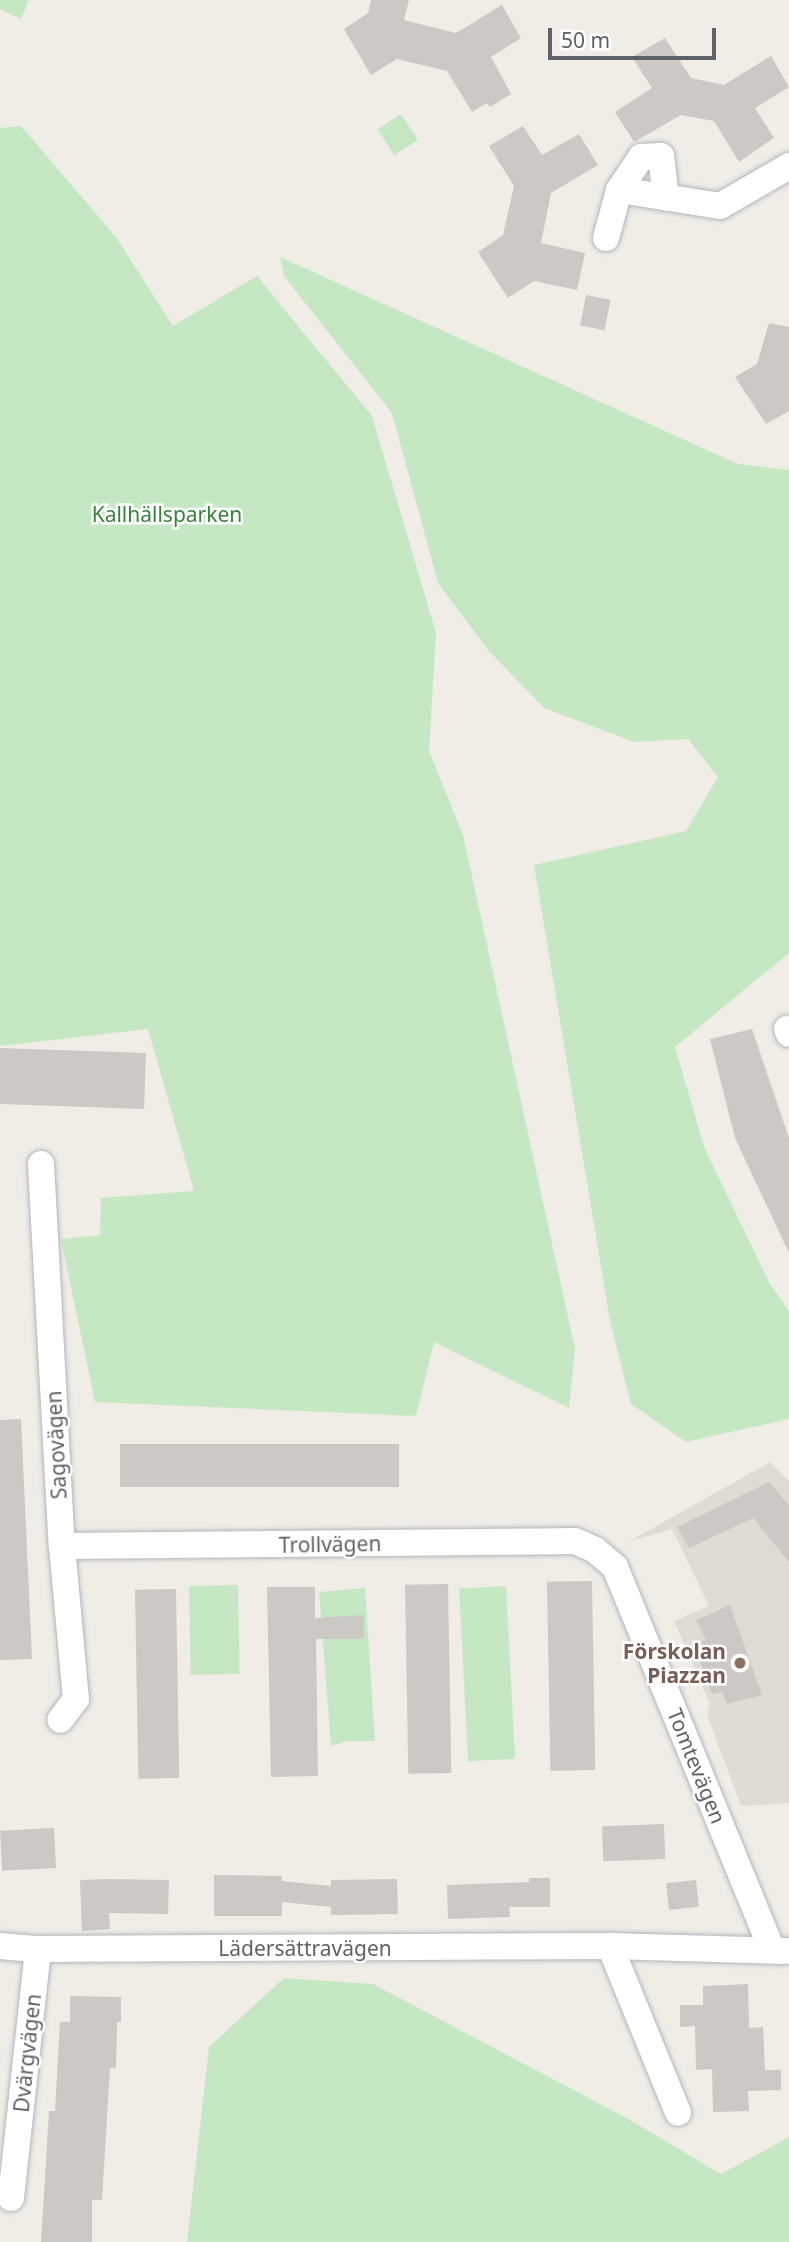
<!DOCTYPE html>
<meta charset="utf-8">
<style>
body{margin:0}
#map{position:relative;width:789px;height:2242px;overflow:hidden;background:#f0ede6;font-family:"Noto Sans",sans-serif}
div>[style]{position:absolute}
.education>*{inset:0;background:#e0dcd4}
.green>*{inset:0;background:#c6e7c3;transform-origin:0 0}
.building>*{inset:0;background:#ccc8c3;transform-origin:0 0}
.roads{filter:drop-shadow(0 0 2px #b3b7ba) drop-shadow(0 0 2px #b3b7ba)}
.street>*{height:26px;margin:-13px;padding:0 13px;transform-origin:13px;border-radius:13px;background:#fff}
.dots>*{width:19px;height:19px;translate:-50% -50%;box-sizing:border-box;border:4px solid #fff;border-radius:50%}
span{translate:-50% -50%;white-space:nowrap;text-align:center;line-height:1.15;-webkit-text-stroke:5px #fff;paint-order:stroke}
.park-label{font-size:21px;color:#388437}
.street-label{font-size:21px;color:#5e6266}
.education-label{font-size:21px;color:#785e54;font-weight:700}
.right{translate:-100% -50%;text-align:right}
.scale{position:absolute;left:548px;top:28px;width:168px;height:32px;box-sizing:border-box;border:4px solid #5e6266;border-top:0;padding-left:9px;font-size:21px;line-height:24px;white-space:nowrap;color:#5e6266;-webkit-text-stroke:5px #fff;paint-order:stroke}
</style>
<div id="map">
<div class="education">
<div style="clip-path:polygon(770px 1462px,789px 1481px,789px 1803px,741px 1806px,707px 1715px,710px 1704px,674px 1621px,709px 1606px,672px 1529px,628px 1542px)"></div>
</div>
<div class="green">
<div style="clip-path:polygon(0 0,29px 0,21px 19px,0 9px)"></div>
<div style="left:401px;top:114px;width:31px;height:28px;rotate:57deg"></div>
<div style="clip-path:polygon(21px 126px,116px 237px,173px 326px,257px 276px,372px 416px,436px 633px,429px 751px,463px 835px,575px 1349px,569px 1408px,434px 1342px,416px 1416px,95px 1402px,61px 1239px,100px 1235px,101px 1198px,194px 1191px,148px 1029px,0 1046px,0 128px)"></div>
<div style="clip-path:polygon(280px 257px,738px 464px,789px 470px,789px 953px,675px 1047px,704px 1147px,770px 1284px,789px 1311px,789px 1419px,686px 1442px,631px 1404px,610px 1321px,534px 865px,686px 831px,718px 777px,688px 739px,634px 742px,544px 708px,488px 650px,438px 583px,392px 413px,284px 276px)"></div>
<div style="left:238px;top:1585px;width:89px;height:49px;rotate:89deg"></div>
<div style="left:506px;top:1586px;width:173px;height:47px;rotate:87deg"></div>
<div style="clip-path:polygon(365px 1588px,375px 1741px,348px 1741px,331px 1746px,319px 1592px)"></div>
<div style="clip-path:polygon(284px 1978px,373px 1984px,632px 2121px,721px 2174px,789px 2137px,789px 2242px,187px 2242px,209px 2047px)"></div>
</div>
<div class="building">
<div style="clip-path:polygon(371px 0,409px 0,404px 20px,456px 33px,502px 5px,521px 38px,491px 57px,511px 94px,490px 107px,487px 103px,472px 112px,447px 71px,397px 59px,371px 75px,344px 29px,368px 13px)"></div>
<div style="clip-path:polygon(665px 38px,691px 78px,724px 85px,771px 56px,789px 87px,755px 108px,774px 138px,739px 162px,714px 121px,681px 115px,634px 142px,615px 112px,652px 88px,632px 57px)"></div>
<div style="clip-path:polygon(523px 126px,542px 155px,579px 134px,598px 165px,551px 193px,541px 243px,585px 253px,577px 290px,534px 281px,508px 298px,478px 252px,503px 235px,514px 186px,489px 146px)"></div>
<div style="left:586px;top:295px;width:25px;height:31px;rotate:11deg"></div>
<div style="clip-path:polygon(769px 323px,789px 327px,789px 411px,766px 424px,735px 377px,757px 364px)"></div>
<div style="clip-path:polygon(752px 1029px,789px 1138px,789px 1253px,735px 1138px,710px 1039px)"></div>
<div style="left:146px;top:1053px;width:56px;height:146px;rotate:92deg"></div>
<div style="clip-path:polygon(21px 1419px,32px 1659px,0 1660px,0 1420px)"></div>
<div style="left:399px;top:1444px;width:43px;height:279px;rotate:90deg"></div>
<div style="clip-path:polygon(769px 1482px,789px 1505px,789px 1562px,753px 1518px,689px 1548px,677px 1527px)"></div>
<div style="left:592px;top:1581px;width:189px;height:45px;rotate:89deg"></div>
<div style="left:448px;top:1584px;width:189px;height:43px;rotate:89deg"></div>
<div style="clip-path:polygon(267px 1587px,315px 1587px,315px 1618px,364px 1615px,364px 1639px,316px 1639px,318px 1776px,271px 1777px)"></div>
<div style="left:176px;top:1589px;width:189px;height:41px;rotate:89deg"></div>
<div style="clip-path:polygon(730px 1605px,762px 1695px,727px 1704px,722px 1692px,712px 1694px,693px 1643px,706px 1640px,696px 1620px)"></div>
<div style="left:664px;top:1824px;width:35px;height:62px;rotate:88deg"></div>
<div style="left:54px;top:1828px;width:40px;height:54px;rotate:87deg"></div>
<div style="clip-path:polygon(214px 1875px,282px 1876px,282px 1881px,331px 1886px,331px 1880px,397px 1879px,398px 1914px,331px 1915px,331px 1907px,282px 1902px,282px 1916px,214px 1916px)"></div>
<div style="clip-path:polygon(529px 1878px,550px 1878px,550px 1907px,509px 1907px,510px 1917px,448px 1919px,447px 1885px,529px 1882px)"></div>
<div style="clip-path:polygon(109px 1879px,169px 1880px,168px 1914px,109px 1913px,110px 1929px,82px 1931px,80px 1880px)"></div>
<div style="left:696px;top:1880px;width:27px;height:30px;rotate:84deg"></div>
<div style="clip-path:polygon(748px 1984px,749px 2028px,763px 2027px,765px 2070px,781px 2070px,781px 2090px,748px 2091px,749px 2111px,713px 2112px,712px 2069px,696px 2070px,695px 2026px,680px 2027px,680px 2005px,703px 2005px,703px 1986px)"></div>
<div style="clip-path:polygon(70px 1996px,121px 1997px,121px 2022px,117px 2022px,116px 2068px,110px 2068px,102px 2200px,92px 2200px,92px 2242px,41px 2242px,49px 2111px,55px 2111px,60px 2022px,70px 2022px)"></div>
</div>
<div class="roads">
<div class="street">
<div style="left:619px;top:190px;width:40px;rotate:-56deg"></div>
<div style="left:641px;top:157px;width:20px;rotate:-3deg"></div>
<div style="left:661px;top:156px;width:42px;rotate:83.2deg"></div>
<div style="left:606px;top:238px;width:50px;rotate:-74.8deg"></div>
<div style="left:619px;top:190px;width:102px;rotate:9deg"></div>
<div style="left:720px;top:206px;width:80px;rotate:-30.1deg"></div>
<div style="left:787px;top:1029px;width:5px;rotate:68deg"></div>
<div style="left:41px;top:1164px;width:383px;rotate:86.9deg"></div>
<div style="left:62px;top:1546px;width:154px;rotate:84.8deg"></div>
<div style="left:76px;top:1699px;width:26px;rotate:127deg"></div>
<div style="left:62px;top:1546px;width:513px;rotate:-0.56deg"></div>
<div style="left:575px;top:1541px;width:22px;rotate:24deg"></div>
<div style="left:595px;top:1550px;width:26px;rotate:40deg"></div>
<div style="left:615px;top:1567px;width:414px;rotate:67.7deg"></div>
<div style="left:0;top:1946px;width:38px;rotate:5deg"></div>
<div style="left:38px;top:1949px;width:572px;rotate:-0.3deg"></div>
<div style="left:610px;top:1946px;width:176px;rotate:1.6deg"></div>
<div style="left:610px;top:1946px;width:180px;rotate:67.8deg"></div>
<div style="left:11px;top:2198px;width:250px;rotate:-83.8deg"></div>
</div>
</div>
<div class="dots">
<div style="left:740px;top:1663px;background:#8d6e63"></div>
</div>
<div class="park-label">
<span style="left:167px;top:514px">Kallhällsparken</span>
</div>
<div class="street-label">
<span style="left:56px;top:1445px;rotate:-93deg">Sagovägen</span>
<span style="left:330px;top:1544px;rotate:-1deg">Trollvägen</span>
<span style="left:697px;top:1766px;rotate:68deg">Tomtevägen</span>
<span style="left:305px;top:1948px">Lädersättravägen</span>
<span style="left:27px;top:2053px;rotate:-84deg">Dvärgvägen</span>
</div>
<div class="education-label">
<span class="right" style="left:726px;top:1663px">Förskolan<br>Piazzan</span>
</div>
<div class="scale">50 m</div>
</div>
